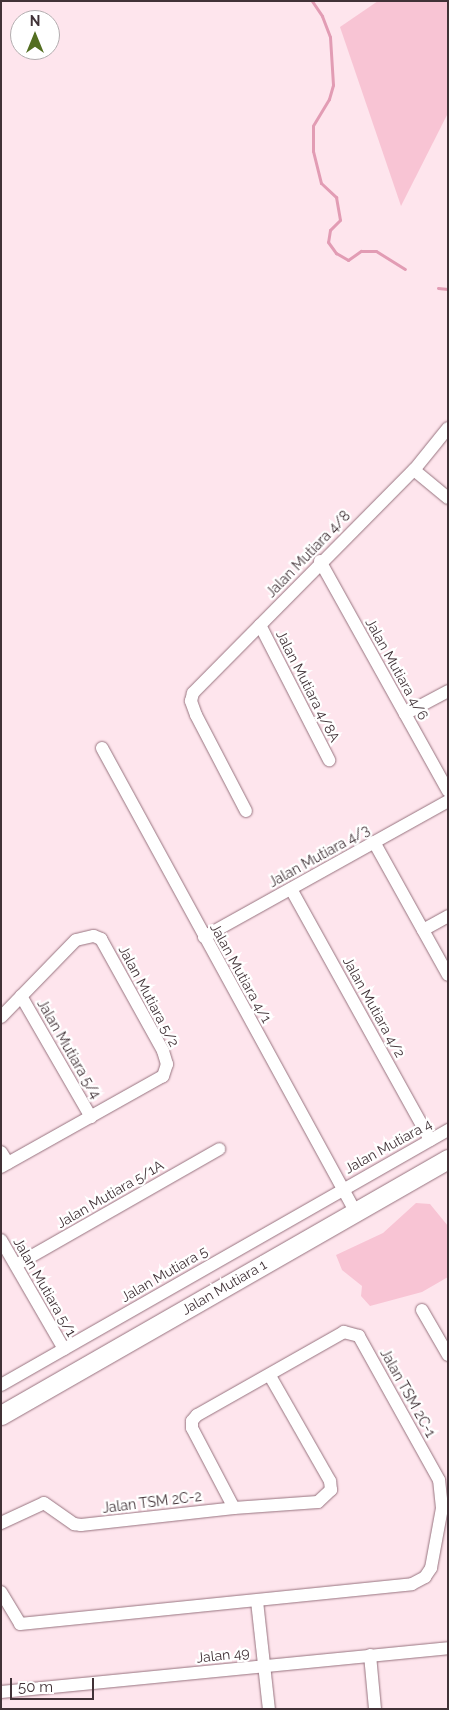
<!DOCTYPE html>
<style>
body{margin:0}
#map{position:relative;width:449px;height:1710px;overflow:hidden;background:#fee5ed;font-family:Raleway,sans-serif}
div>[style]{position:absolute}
.green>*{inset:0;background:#f8c4d4}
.stream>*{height:3px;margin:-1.5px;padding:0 1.5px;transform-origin:1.5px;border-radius:1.5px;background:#e29cb4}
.roads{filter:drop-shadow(0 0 1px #97737f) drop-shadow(0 0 1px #97737f)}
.street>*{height:12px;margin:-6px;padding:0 6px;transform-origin:6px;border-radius:6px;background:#fff}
.secondary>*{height:19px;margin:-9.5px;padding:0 9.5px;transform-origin:9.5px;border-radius:9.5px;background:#fff}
span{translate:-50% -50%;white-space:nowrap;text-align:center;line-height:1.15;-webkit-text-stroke:4.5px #fff;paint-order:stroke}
.street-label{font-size:14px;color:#413237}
.frame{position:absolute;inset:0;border:2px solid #413237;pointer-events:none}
.north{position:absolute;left:10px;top:10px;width:50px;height:50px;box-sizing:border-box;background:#fff;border:1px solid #b3adaf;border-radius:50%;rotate:0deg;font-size:14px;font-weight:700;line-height:20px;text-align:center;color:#413237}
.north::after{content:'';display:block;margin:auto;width:18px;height:22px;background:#536e21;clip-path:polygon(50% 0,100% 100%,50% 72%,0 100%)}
.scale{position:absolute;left:10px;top:1678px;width:84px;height:22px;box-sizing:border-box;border:2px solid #413237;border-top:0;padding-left:6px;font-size:15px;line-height:18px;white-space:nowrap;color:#413237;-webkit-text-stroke:4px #fff;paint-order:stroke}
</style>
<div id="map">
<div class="green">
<div style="clip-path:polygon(378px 1px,448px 1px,448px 113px,401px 206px,340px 27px)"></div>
<div style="clip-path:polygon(416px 1203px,430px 1204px,448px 1226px,448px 1277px,422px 1292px,370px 1306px,361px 1296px,362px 1286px,342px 1270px,336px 1255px,383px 1233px)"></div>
</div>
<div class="stream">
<div style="left:312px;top:1px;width:18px;rotate:56deg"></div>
<div style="left:322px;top:16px;width:22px;rotate:69deg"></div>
<div style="left:330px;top:37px;width:48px;rotate:86.4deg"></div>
<div style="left:333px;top:85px;width:15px;rotate:106deg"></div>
<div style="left:329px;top:99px;width:31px;rotate:121deg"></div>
<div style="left:313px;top:126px;width:25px;rotate:90deg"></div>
<div style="left:313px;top:151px;width:33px;rotate:76deg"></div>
<div style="left:321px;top:183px;width:21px;rotate:43deg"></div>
<div style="left:336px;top:197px;width:23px;rotate:80deg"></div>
<div style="left:340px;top:220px;width:14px;rotate:135deg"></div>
<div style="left:330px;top:230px;width:12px;rotate:99deg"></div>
<div style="left:328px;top:242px;width:14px;rotate:54deg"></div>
<div style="left:336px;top:253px;width:14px;rotate:30deg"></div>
<div style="left:348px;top:260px;width:16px;rotate:-35deg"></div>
<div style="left:361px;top:251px;width:15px"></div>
<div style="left:376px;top:251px;width:34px;rotate:32deg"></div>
<div style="left:438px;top:288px;width:10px;rotate:6deg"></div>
</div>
<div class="roads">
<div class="street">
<div style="left:414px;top:470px;width:44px;rotate:39.5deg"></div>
<div style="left:320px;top:561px;width:263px;rotate:60.9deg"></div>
<div style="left:260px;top:625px;width:152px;rotate:62.9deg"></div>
<div style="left:405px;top:714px;width:49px;rotate:-28.1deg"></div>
<div style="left:102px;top:748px;width:528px;rotate:61.35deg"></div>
<div style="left:246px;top:811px;width:108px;rotate:-117.5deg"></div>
<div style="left:196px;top:715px;width:15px;rotate:-110deg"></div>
<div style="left:191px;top:701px;width:8px;rotate:-76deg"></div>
<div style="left:193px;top:693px;width:314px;rotate:-45.3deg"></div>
<div style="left:414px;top:470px;width:54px;rotate:-51deg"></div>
<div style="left:374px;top:842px;width:152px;rotate:60.9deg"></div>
<div style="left:291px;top:889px;width:287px;rotate:61deg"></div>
<div style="left:423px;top:930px;width:29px;rotate:-29deg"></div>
<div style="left:204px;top:937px;width:279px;rotate:-29.1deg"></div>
<div style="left:21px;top:996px;width:140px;rotate:60deg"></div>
<div style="left:1px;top:1017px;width:107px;rotate:-45.8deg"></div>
<div style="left:76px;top:940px;width:18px;rotate:-13deg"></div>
<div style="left:94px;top:936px;width:8px;rotate:23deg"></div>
<div style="left:101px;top:939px;width:128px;rotate:61deg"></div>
<div style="left:163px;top:1051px;width:14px;rotate:73deg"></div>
<div style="left:167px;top:1064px;width:13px;rotate:108deg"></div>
<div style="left:163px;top:1076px;width:186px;rotate:150.7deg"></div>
<div style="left:1px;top:1152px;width:13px;rotate:58deg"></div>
<div style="left:1px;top:1240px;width:126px;rotate:60deg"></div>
<div style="left:16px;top:1265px;width:234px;rotate:-29.7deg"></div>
<div style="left:422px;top:1310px;width:52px;rotate:60deg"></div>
<div style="left:1px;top:1385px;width:515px;rotate:-29.7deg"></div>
<div style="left:1px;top:1523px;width:47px;rotate:-24.9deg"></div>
<div style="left:44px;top:1503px;width:37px;rotate:35deg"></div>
<div style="left:74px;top:1524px;width:7px;rotate:8deg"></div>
<div style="left:81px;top:1525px;width:154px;rotate:-6.3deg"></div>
<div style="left:234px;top:1508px;width:84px;rotate:-4.1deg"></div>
<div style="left:318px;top:1502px;width:18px;rotate:-43deg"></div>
<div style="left:331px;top:1490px;width:9px;rotate:-96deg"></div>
<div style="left:330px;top:1481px;width:121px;rotate:-119.7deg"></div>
<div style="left:1px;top:1592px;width:37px;rotate:59deg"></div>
<div style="left:20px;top:1624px;width:394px;rotate:-5.8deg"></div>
<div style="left:412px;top:1584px;width:15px;rotate:-28deg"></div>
<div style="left:425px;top:1577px;width:11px;rotate:-56deg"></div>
<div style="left:431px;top:1568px;width:61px;rotate:-79.6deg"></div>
<div style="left:442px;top:1508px;width:28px;rotate:-96deg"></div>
<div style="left:439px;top:1480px;width:165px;rotate:-119.1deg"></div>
<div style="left:359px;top:1336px;width:16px;rotate:-165deg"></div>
<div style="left:344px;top:1332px;width:169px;rotate:150.5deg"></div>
<div style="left:197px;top:1415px;width:8px;rotate:130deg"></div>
<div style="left:192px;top:1421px;width:7px;rotate:90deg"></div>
<div style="left:192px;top:1428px;width:90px;rotate:62.3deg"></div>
<div style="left:257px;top:1601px;width:109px;rotate:83.7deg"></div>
<div style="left:370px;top:1655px;width:54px;rotate:84.7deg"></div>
<div style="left:1px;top:1692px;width:449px;rotate:-5.6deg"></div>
</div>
<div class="secondary">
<div style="left:1px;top:1415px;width:515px;rotate:-29.8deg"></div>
</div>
</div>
<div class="street-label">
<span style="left:308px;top:554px;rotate:-46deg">Jalan Mutiara 4/8</span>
<span style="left:397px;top:669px;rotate:61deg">Jalan Mutiara 4/6</span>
<span style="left:308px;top:686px;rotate:63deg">Jalan Mutiara 4/8A</span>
<span style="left:319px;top:856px;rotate:-29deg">Jalan Mutiara 4/3</span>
<span style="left:241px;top:973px;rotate:61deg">Jalan Mutiara 4/1</span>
<span style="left:149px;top:996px;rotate:62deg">Jalan Mutiara 5/2</span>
<span style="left:374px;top:1007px;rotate:61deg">Jalan Mutiara 4/2</span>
<span style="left:69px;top:1049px;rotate:60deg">Jalan Mutiara 5/4</span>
<span style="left:388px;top:1146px;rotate:-29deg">Jalan Mutiara 4</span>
<span style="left:110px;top:1194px;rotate:-30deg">Jalan Mutiara 5/1A</span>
<span style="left:164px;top:1274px;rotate:-30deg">Jalan Mutiara 5</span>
<span style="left:45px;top:1287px;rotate:60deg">Jalan Mutiara 5/1</span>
<span style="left:224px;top:1287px;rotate:-30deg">Jalan Mutiara 1</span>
<span style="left:408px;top:1393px;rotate:61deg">Jalan TSM 2C-1</span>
<span style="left:152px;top:1502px;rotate:-7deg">Jalan TSM 2C-2</span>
<span style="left:223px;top:1655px;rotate:-6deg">Jalan 49</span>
</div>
<div class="frame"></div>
<div class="north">N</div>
<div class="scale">50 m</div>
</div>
